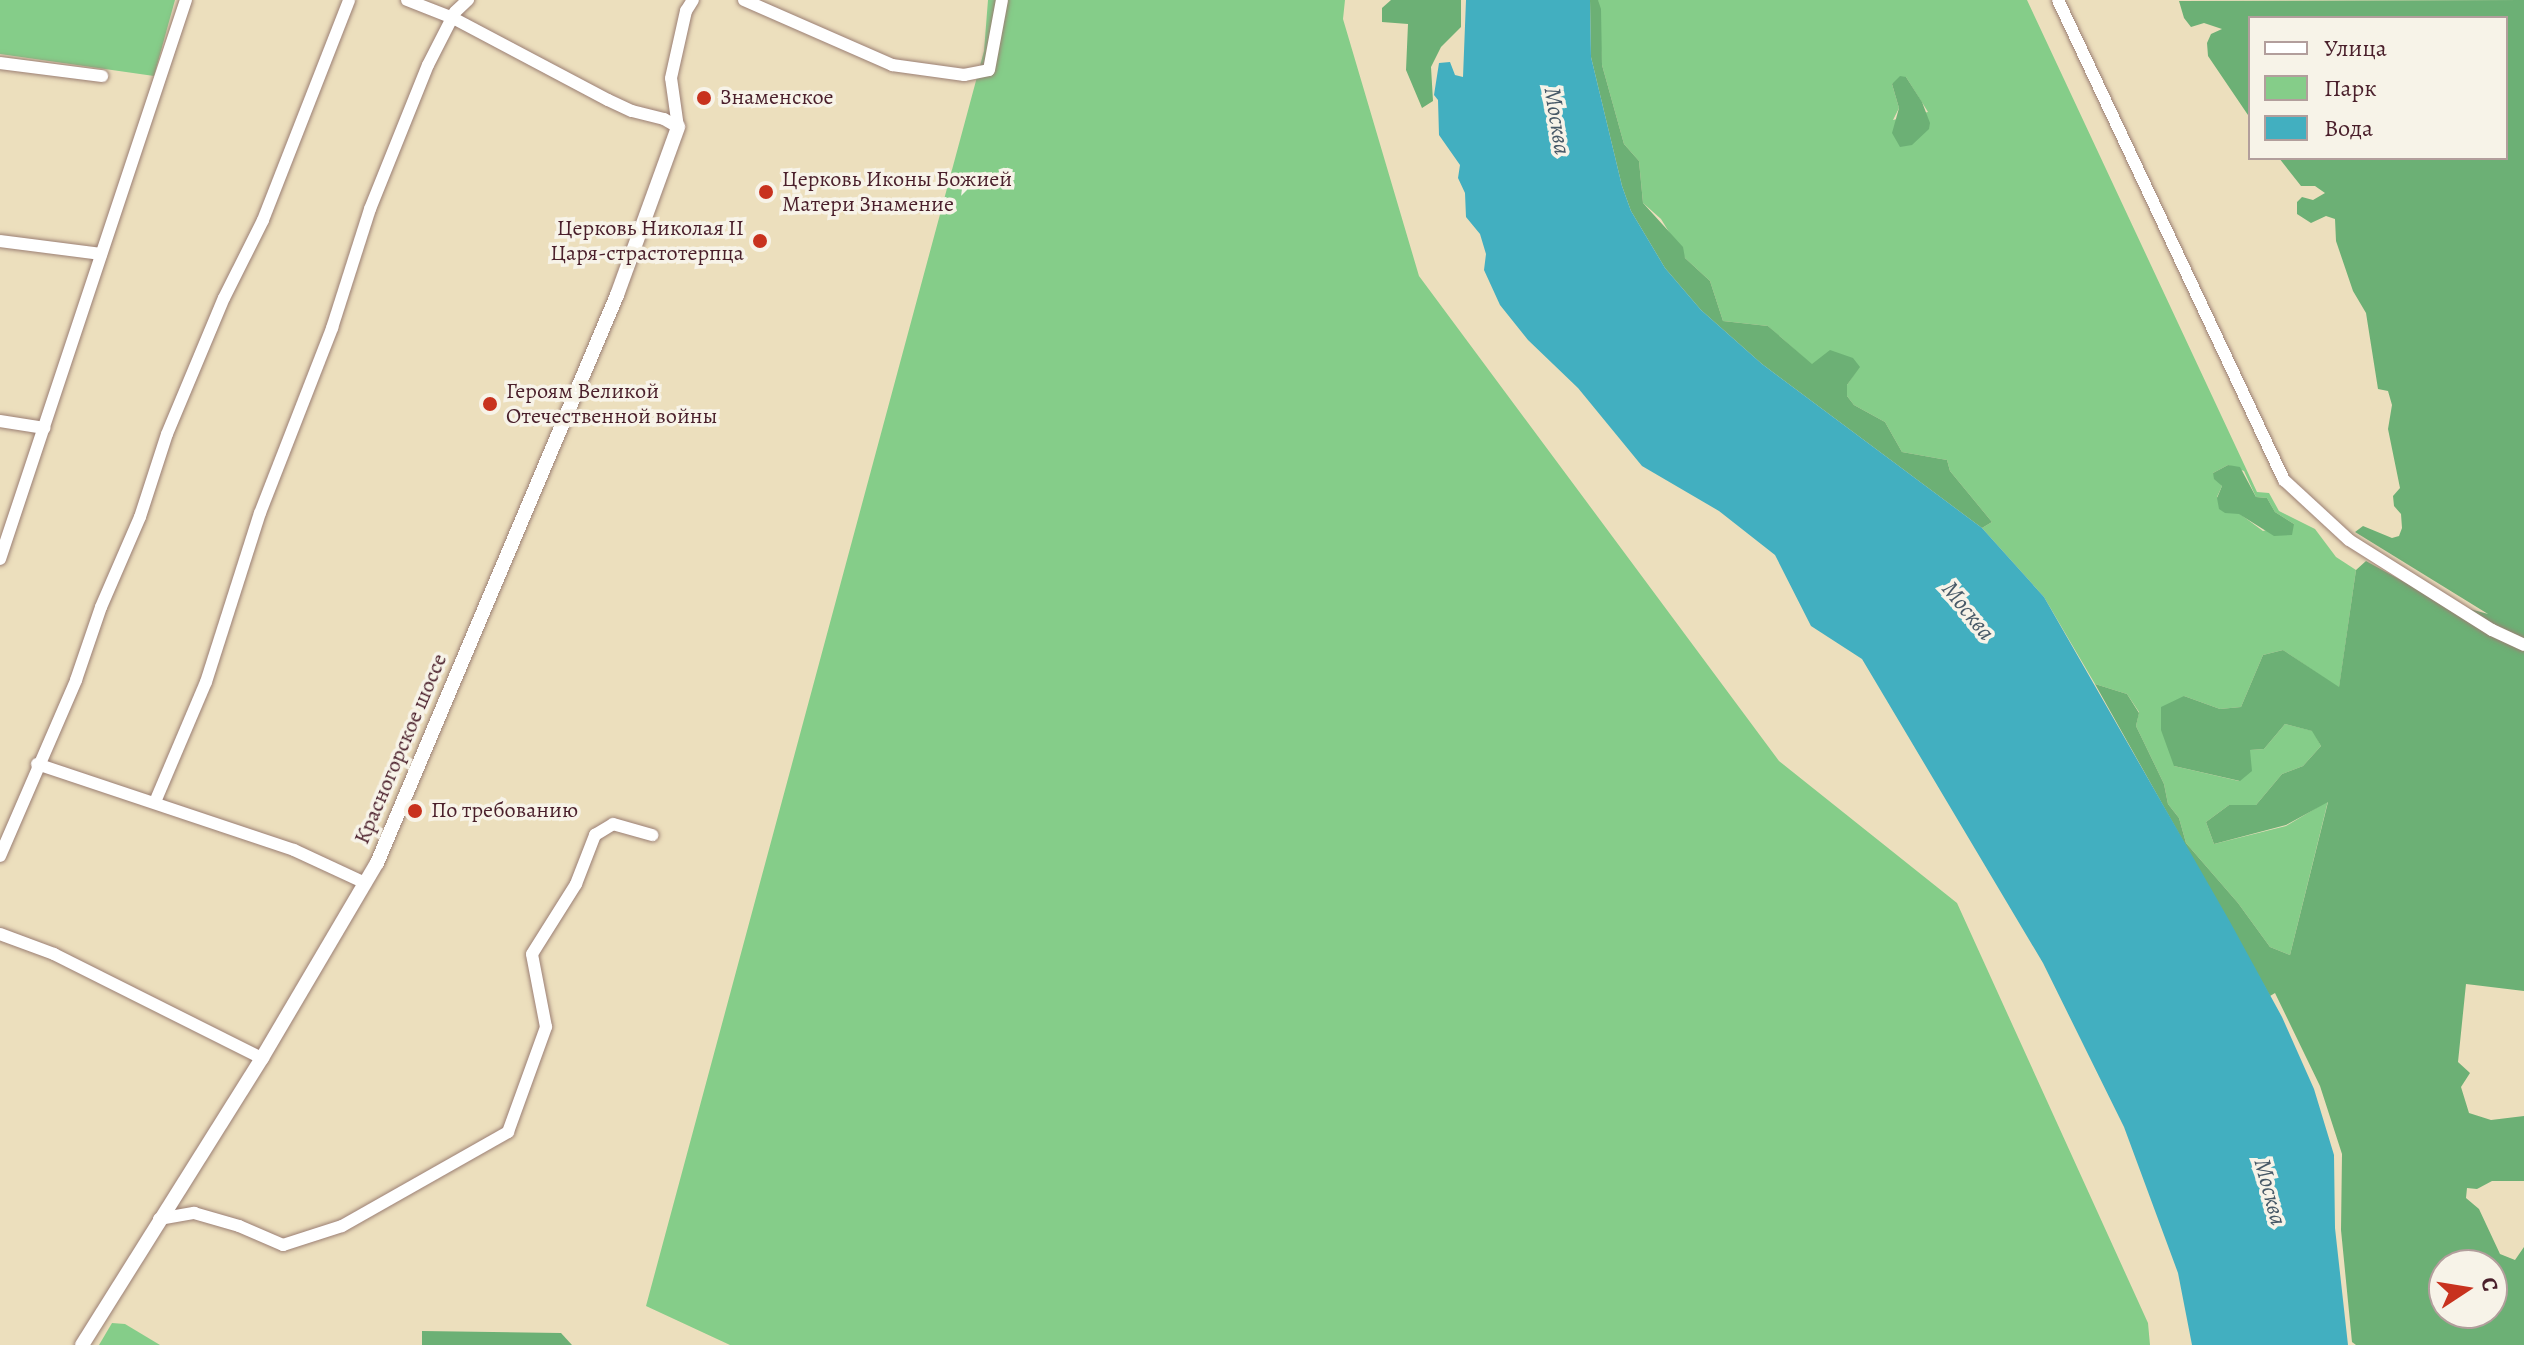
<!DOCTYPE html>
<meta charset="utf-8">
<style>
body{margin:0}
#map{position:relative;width:2524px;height:1345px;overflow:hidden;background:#ecdfbd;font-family:Alegreya,serif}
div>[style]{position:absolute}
.green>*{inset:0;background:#85cd89}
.forest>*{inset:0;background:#6cb075}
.water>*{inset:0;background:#42afc0}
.roads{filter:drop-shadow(0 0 2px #9b7f74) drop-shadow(0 0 2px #9b7f74)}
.minor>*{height:12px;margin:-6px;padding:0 6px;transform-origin:6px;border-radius:6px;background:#fff}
.tertiary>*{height:14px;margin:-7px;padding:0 7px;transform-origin:7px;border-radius:7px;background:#fff}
.dots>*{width:22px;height:22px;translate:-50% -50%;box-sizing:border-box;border:4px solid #f7f3e8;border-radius:50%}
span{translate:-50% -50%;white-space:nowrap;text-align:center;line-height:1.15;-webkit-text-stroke:7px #f7f3e8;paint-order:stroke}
.poi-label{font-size:22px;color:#4a1f2b}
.left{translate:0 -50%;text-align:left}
.right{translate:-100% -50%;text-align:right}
.street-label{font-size:22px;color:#4a1f2b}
.water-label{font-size:24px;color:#475967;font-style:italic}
.legend{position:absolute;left:2248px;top:16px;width:260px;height:144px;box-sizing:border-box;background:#f7f3e8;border:2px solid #b29e9c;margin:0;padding:10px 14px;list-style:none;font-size:24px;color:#4a1f2b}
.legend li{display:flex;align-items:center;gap:16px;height:40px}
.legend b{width:40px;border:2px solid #b29e9c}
.north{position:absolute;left:2428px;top:1249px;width:80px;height:80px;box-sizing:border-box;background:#f7f3e8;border:2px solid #b29e9c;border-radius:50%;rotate:78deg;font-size:22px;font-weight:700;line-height:32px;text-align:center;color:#4a1f2b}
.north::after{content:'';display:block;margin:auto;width:28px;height:36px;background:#c8321e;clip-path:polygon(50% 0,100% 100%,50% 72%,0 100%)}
</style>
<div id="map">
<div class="green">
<div style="clip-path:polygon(0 0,175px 0,154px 76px,0 54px)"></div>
<div style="clip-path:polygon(988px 0,1345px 0,1343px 19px,1419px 276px,1779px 761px,1957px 903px,2148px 1323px,2150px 1345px,730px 1345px,646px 1306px,984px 51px)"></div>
<div style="clip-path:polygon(evenodd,1598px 0,2027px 0,2257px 492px,2269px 493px,2279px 511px,2315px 529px,2336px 557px,2356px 570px,2339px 688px,2283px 650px,2263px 655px,2241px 707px,2220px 709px,2184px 696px,2174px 766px,2239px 781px,2250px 750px,2264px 749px,2285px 724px,2313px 731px,2321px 746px,2303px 766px,2282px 774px,2256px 805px,2229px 805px,2206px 822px,2214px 844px,2286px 826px,2328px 801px,2290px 955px,2270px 947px,2238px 903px,2186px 843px,2179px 818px,2168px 804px,2164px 784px,2136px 726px,2139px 712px,2127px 694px,2095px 684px,2044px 597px,1982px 528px,1992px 522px,1950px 471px,1947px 460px,1902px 452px,1885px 422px,1854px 405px,1847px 396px,1847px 385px,1859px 367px,1812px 365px,1768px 326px,1723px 321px,1710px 281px,1685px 258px,1661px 219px,1643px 203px,1639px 161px,1624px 144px,1602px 65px,1598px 0,1906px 77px,1928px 112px,1893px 120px,1899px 108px,1892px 84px,1906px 77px,1598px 0,2228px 465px,2244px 471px,2256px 497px,2267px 498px,2275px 512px,2294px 524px,2263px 531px,2217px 497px,2222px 486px,2213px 473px,2228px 465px)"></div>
<div style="clip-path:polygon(112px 1323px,125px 1324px,160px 1345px,99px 1345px)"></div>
</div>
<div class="forest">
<div style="clip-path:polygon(1391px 0,1461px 0,1461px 27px,1441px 47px,1431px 67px,1433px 101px,1422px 108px,1406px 70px,1408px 24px,1382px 22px,1382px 8px)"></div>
<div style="clip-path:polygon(1590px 0,1598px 0,1601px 9px,1602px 65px,1624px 144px,1639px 161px,1643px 203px,1683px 247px,1685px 258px,1710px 281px,1723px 321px,1768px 326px,1812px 364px,1830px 350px,1853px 358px,1860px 367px,1847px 385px,1847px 396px,1854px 405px,1885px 422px,1902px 452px,1947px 460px,1950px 471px,1992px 522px,1982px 528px,1762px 364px,1701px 310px,1665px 268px,1631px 211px,1622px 186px,1591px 57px)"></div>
<div style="clip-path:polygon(evenodd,2524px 0,2524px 991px,2466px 984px,2458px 1062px,2470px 1073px,2461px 1087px,2469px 1113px,2491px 1120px,2524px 1116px,2524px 1181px,2492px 1181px,2477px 1189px,2467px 1188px,2466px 1198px,2479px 1209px,2500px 1254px,2515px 1260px,2524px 1247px,2524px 1345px,2356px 1345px,2352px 1342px,2341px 1230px,2342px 1154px,2320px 1086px,2275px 993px,2270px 996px,2095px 684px,2127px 694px,2139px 713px,2136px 726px,2164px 784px,2168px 804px,2179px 818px,2186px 843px,2238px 903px,2270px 947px,2290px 955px,2328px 802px,2286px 825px,2214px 844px,2206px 822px,2229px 805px,2256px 805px,2282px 774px,2303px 766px,2321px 746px,2312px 731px,2285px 724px,2264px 749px,2250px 750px,2252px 771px,2240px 781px,2174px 766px,2161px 730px,2161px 707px,2184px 696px,2220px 709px,2241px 707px,2263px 655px,2283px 650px,2339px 687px,2356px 570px,2366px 561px,2437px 600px,2488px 614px,2355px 532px,2363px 526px,2392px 538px,2399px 536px,2402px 528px,2401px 514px,2394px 506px,2393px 496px,2400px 488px,2388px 429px,2392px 405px,2388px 391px,2378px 389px,2366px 313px,2353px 291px,2336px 241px,2335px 219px,2326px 216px,2311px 223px,2297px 214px,2297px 202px,2302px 197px,2313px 200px,2325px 193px,2315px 186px,2301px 186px,2279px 158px,2506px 158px,2506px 18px,2250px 18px,2250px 118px,2208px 56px,2207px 43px,2211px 34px,2222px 29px,2204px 23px,2191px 27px,2184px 18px,2179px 1px,2524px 0,2444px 1265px,2492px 1265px,2492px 1313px,2444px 1313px,2444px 1265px)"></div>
<div style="clip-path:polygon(1900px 76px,1906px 77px,1922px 102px,1930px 123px,1929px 129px,1912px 145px,1900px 147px,1892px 133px,1899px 108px,1892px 84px)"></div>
<div style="clip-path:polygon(2228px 465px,2240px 467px,2256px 497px,2267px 498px,2275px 512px,2294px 524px,2292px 535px,2274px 536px,2239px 514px,2225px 513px,2219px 509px,2217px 498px,2222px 486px,2214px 479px,2213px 473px)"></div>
<div style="clip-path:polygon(422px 1331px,561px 1333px,572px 1345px,422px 1345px)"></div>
</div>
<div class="water">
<div style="clip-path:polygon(1466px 0,1590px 0,1591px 57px,1622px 186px,1631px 211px,1665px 268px,1701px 310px,1762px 364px,1982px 528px,2044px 597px,2229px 920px,2282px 1017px,2314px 1089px,2334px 1155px,2335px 1228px,2348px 1345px,2192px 1345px,2178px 1273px,2124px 1127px,2043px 963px,1862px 659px,1811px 626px,1775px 555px,1719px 511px,1642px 466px,1578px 388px,1528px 340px,1500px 305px,1484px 270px,1486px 254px,1480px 234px,1466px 217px,1465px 193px,1458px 178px,1460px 165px,1439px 135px,1438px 100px,1434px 95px,1439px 63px,1450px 62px,1455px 75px,1463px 77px)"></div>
</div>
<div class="roads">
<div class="minor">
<div style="left:407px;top:0;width:49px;rotate:21.4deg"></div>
<div style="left:453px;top:18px;width:175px;rotate:27.9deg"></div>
<div style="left:608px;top:100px;width:26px;rotate:25deg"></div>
<div style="left:632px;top:111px;width:33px;rotate:14deg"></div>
<div style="left:664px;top:119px;width:16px;rotate:30deg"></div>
<div style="left:744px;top:0;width:162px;rotate:23.7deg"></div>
<div style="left:892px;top:65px;width:73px;rotate:7.9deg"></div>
<div style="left:964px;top:75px;width:25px;rotate:-11deg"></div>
<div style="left:989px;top:70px;width:71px;rotate:-79.5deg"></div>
<div style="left:2058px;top:0;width:531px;rotate:64.79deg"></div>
<div style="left:2284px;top:480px;width:88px;rotate:42.7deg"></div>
<div style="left:2349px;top:540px;width:169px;rotate:32.2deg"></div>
<div style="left:2492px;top:630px;width:35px;rotate:25deg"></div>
<div style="left:0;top:63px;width:103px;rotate:7.3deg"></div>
<div style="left:678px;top:127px;width:49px;rotate:-98.1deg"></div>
<div style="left:671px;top:78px;width:69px;rotate:-77.4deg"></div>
<div style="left:686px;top:11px;width:13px;rotate:-58deg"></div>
<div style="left:0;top:241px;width:102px;rotate:7.3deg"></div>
<div style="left:0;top:421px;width:45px;rotate:9deg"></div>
<div style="left:0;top:559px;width:589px;rotate:-71.6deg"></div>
<div style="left:37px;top:764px;width:271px;rotate:18.5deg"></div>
<div style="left:294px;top:850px;width:78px;rotate:24.9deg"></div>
<div style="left:155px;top:802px;width:130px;rotate:-67deg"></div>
<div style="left:206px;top:682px;width:177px;rotate:-72.3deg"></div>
<div style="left:260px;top:513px;width:199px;rotate:-68.7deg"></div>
<div style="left:332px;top:328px;width:125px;rotate:-72.3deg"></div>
<div style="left:370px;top:209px;width:155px;rotate:-68.1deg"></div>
<div style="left:428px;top:65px;width:59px;rotate:-63deg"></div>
<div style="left:455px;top:12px;width:18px;rotate:-43deg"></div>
<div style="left:0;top:856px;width:192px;rotate:-66.6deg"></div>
<div style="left:76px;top:680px;width:77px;rotate:-71.1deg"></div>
<div style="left:101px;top:607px;width:98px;rotate:-66.6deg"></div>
<div style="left:140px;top:517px;width:87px;rotate:-72deg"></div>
<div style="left:167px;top:434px;width:147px;rotate:-67.3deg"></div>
<div style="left:224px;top:298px;width:87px;rotate:-63.4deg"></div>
<div style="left:263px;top:220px;width:236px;rotate:-68.6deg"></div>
<div style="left:0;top:934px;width:58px;rotate:20.3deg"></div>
<div style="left:54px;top:954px;width:233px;rotate:26.6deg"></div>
<div style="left:159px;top:1219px;width:36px;rotate:-10deg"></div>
<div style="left:194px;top:1213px;width:47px;rotate:16.1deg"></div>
<div style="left:239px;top:1226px;width:48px;rotate:23.4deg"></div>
<div style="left:283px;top:1245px;width:62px;rotate:-17.9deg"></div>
<div style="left:342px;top:1226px;width:191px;rotate:-29.5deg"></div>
<div style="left:508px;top:1132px;width:112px;rotate:-70.1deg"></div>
<div style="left:546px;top:1027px;width:74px;rotate:-100.9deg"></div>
<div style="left:532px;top:954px;width:83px;rotate:-57.8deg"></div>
<div style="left:576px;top:884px;width:53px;rotate:-68.8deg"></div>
<div style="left:595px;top:835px;width:21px;rotate:-31deg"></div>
<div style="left:613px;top:824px;width:41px;rotate:15.8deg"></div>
</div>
<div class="tertiary">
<div style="left:82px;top:1345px;width:339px;rotate:-57.9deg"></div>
<div style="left:262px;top:1058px;width:226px;rotate:-59.5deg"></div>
<div style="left:377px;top:863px;width:617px;rotate:-67.09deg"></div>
<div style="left:617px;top:295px;width:179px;rotate:-70deg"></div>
</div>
</div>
<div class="dots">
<div style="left:704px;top:98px;background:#c8321e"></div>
<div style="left:766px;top:192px;background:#c8321e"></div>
<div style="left:760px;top:241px;background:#c8321e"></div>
<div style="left:490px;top:404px;background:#c8321e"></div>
<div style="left:415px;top:811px;background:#c8321e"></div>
</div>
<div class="poi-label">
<span class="left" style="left:720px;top:98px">Знаменское</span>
<span class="left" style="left:782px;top:192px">Церковь Иконы Божией<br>Матери Знамение</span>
<span class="right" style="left:744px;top:241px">Церковь Николая II<br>Царя-страстотерпца</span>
<span class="left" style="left:506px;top:404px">Героям Великой<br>Отечественной войны</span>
<span class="left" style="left:431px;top:811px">По требованию</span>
</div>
<div class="street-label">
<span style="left:401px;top:749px;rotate:-67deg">Красногорское шоссе</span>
</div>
<div class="water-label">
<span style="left:1557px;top:121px;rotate:81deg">Москва</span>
<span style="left:1968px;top:611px;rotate:51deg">Москва</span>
<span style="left:2270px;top:1192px;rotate:75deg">Москва</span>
</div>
<ul class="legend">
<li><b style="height:10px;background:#fff"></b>Улица</li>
<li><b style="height:22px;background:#85cd89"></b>Парк</li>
<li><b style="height:22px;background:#42afc0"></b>Вода</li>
</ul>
<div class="north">С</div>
</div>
